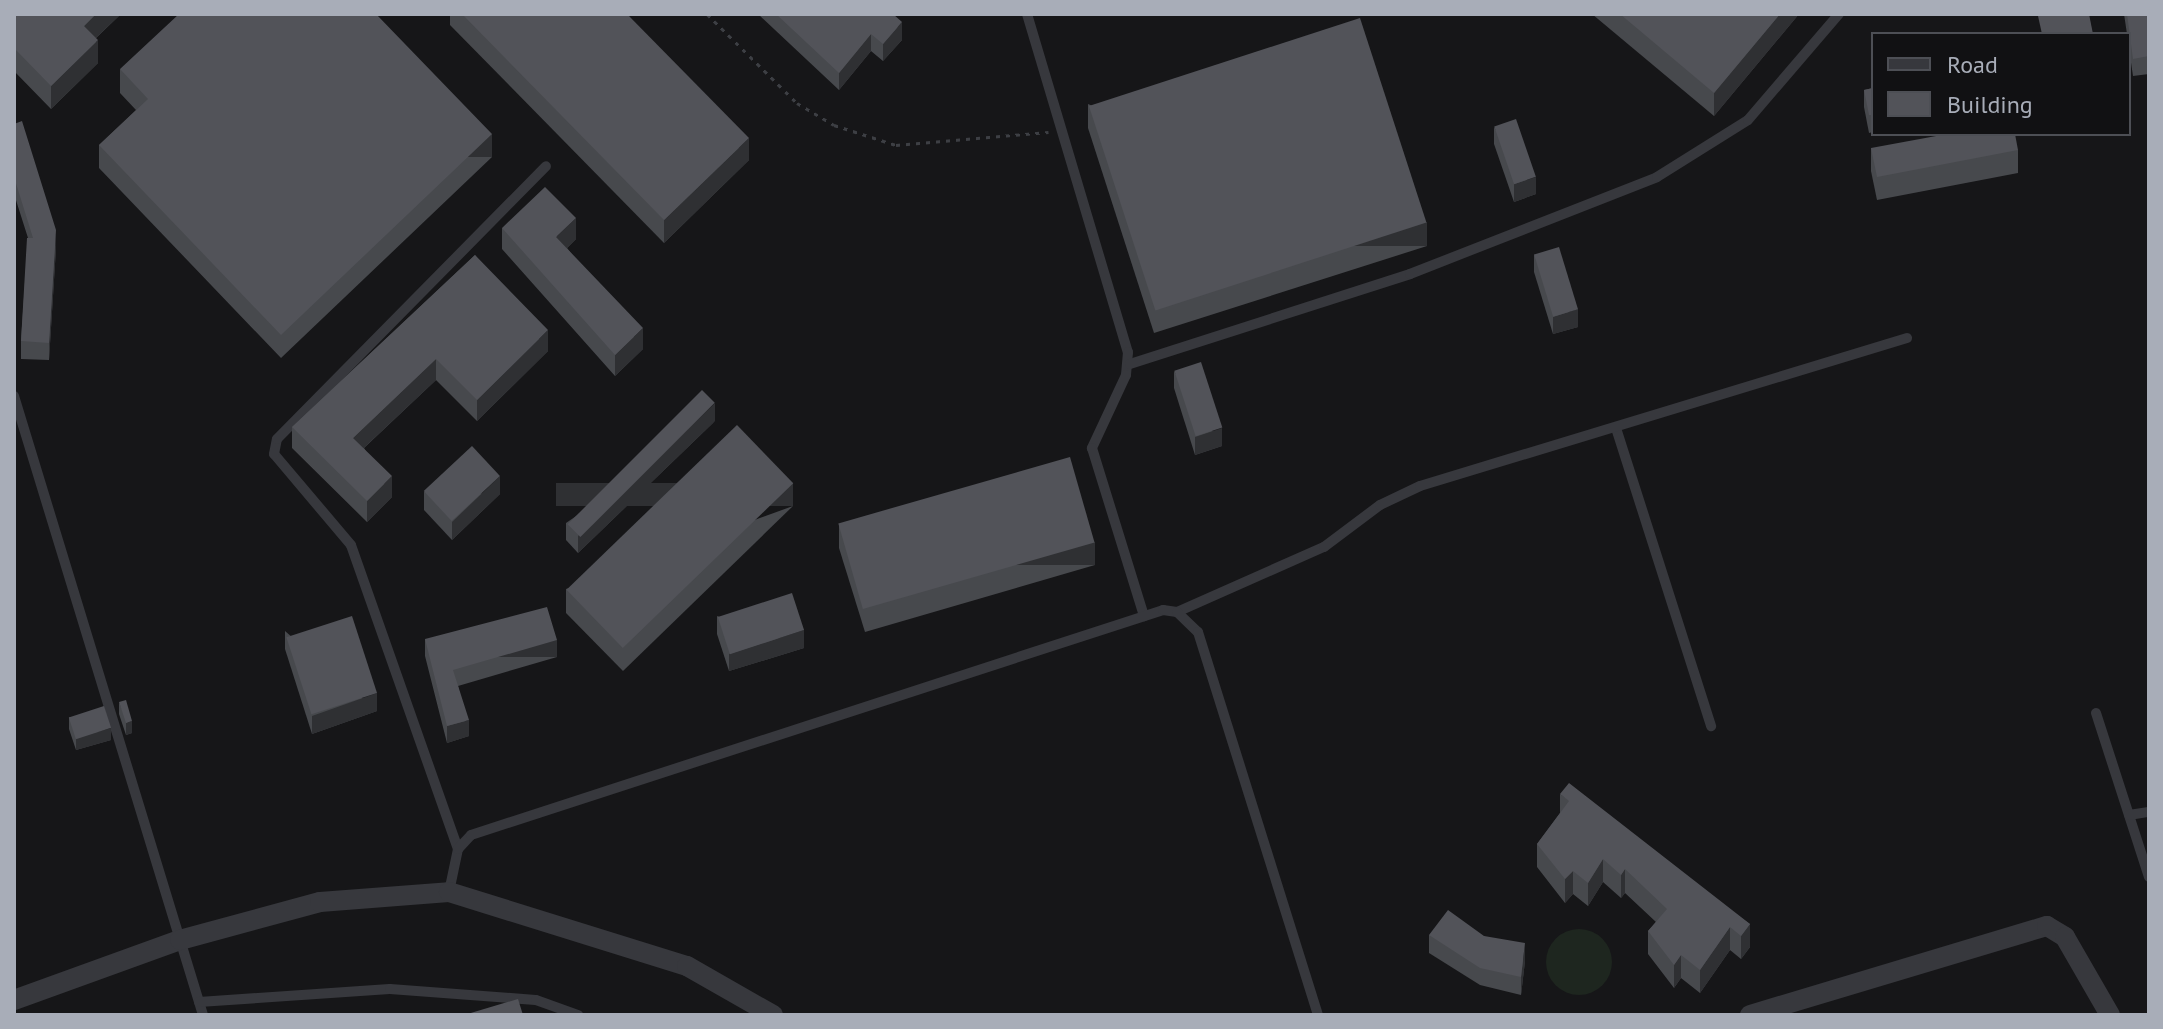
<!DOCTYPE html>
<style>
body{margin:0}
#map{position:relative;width:2163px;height:1029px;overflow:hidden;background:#161618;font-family:"PT Sans",sans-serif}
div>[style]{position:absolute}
.green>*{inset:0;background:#1e261f}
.round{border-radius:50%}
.path>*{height:3px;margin-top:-1.5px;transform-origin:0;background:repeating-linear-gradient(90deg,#3d3f44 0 4px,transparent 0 10px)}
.service>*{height:10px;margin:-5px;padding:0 5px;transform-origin:5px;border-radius:5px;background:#37383d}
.minor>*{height:20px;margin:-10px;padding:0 10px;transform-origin:10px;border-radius:10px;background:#37383d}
.wall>*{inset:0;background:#47494d}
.shaded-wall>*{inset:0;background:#2f3033;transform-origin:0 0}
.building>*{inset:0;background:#525359;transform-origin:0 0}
span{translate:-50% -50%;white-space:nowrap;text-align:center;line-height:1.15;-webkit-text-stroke:6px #111113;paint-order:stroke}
.frame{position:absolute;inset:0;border:16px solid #a8adb8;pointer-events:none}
.legend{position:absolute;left:1871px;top:32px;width:260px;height:104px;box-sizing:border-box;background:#111113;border:2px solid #4d4f55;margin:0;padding:10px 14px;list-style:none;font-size:24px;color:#a8adb8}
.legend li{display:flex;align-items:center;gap:16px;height:40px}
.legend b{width:40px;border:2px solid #4d4f55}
</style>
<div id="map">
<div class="green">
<div class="round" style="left:1546px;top:929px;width:66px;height:66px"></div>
</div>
<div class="path">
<div style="left:707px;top:14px;width:127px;rotate:44.7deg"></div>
<div style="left:797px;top:103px;width:43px;rotate:30.7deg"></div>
<div style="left:834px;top:125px;width:65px;rotate:17.9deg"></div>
<div style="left:896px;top:145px;width:153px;rotate:-4.9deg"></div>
</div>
<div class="service">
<div style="left:1027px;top:14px;width:353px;rotate:73.4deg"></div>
<div style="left:1128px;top:352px;width:23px;rotate:95deg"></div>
<div style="left:1126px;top:375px;width:81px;rotate:115deg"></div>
<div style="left:1092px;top:448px;width:176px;rotate:72.8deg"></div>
<div style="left:1130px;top:364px;width:294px;rotate:-17.8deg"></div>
<div style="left:1410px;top:274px;width:265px;rotate:-21.4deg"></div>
<div style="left:1657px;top:177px;width:107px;rotate:-32.1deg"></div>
<div style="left:1748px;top:120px;width:140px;rotate:-49.4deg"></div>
<div style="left:14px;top:396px;width:647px;rotate:73.02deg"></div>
<div style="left:1616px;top:428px;width:313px;rotate:72.3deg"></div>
<div style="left:1177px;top:612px;width:161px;rotate:-23.9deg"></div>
<div style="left:1324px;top:547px;width:70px;rotate:-36.9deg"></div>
<div style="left:1380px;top:505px;width:44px;rotate:-25.4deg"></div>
<div style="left:1420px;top:486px;width:509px;rotate:-16.9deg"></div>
<div style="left:2096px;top:713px;width:172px;rotate:72.1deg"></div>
<div style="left:2129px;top:815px;width:20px;rotate:-9deg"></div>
<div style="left:458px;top:849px;width:322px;rotate:-109.4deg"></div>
<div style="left:351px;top:545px;width:119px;rotate:-130.2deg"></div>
<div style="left:274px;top:454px;width:15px;rotate:-79deg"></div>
<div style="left:277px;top:439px;width:383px;rotate:-45.4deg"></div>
<div style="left:449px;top:892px;width:44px;rotate:-78.2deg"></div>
<div style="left:458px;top:849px;width:19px;rotate:-47deg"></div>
<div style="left:471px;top:835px;width:728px;rotate:-18.01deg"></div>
<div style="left:1163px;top:610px;width:14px;rotate:8deg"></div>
<div style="left:1177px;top:612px;width:29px;rotate:44deg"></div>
<div style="left:1198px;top:632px;width:401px;rotate:72.6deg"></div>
<div style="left:199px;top:1002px;width:191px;rotate:-3.9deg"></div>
<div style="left:390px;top:989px;width:146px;rotate:4.3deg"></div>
<div style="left:536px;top:1000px;width:45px;rotate:19.7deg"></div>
</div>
<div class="minor">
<div style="left:14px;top:1000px;width:177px;rotate:-19.9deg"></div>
<div style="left:180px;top:940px;width:145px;rotate:-15.2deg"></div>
<div style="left:320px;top:902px;width:129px;rotate:-4.4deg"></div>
<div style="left:449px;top:892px;width:249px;rotate:17.3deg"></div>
<div style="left:687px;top:966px;width:99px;rotate:29.7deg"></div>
<div style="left:1750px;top:1015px;width:310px;rotate:-16.7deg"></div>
<div style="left:2047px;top:926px;width:21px;rotate:31deg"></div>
<div style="left:2065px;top:937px;width:90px;rotate:60deg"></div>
</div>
<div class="wall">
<div style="clip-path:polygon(14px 14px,121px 14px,96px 38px,98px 63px,51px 109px,14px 71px)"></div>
<div style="clip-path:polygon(450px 14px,627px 14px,749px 160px,664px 243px,450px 25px)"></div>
<div style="clip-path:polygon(758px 14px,893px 14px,902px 40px,883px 61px,871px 51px,839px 90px)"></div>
<div style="clip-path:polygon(1592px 14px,1799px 14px,1714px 116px)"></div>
<div style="clip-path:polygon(2124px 14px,2149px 14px,2149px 74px,2133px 76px,2129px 49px,2129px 34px,2127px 34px)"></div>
<div style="clip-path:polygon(120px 69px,492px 157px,281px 358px,99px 168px,99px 145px,136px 110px,120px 93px)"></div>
<div style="clip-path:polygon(1873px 88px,1873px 132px,1869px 133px,1864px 107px,1864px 90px)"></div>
<div style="clip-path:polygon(1088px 104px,1427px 246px,1154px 333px,1088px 128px)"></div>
<div style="clip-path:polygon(14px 124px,56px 248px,49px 360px,21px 359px,21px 341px,28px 238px,14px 194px)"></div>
<div style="clip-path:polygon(1494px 127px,1536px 194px,1514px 202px,1494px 144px)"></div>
<div style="clip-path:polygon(1871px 148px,2018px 150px,2018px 173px,1877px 200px,1871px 171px)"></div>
<div style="clip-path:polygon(502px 228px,576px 239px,567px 248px,643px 349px,615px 376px,502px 249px)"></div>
<div style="clip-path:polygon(1534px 254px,1578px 327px,1553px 334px,1534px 272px)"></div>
<div style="clip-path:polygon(475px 255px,548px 351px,477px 421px,436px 380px,364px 448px,392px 497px,367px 522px,292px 448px,292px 427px)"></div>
<div style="clip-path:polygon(1174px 371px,1222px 446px,1195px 455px,1174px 388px)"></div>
<div style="clip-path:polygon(715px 421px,578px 553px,566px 540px,566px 523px)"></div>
<div style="clip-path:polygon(424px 492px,500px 494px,452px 540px,424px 510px)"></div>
<div style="clip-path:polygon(793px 506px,623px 671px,566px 613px,566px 589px)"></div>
<div style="clip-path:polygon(839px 525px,1095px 565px,865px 632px,839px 548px)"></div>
<div style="clip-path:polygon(717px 616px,804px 648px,729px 671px,717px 634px)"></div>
<div style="clip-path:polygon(285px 631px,377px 711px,312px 734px,285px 649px)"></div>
<div style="clip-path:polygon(425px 639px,557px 657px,458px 686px,469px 736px,447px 743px,425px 656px)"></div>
<div style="clip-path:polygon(119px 702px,132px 733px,126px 735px,119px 714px)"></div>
<div style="clip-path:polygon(69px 717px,111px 740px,76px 750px,69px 729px)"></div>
<div style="clip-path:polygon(1560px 794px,1750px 924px,1750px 947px,1741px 959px,1730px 950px,1700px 993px,1681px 978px,1674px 988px,1648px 954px,1648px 931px,1656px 922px,1625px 893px,1621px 898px,1603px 882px,1588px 906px,1573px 894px,1565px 903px,1537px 867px,1537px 844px,1560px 813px)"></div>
<div style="clip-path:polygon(1429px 935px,1484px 936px,1525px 961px,1521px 995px,1480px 985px,1429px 953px)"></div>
</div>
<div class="shaded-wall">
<div style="clip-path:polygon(96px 14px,121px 14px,84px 49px,84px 26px)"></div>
<div style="clip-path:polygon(1780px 14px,1799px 14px,1714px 116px,1714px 93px)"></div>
<div style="clip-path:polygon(902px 22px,902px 40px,883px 61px,883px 44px)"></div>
<div style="clip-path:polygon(871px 34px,871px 51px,839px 90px,839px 73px)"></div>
<div style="clip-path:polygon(98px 40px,98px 63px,51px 109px,51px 86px)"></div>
<div style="left:492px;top:134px;width:23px;height:291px;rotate:90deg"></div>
<div style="clip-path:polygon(749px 138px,749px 160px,664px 243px,664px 220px)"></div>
<div style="clip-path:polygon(1536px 177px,1536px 194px,1514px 202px,1514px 184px)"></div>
<div style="clip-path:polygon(576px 218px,576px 239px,556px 258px,556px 237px)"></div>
<div style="left:1427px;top:222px;width:24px;height:287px;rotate:90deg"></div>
<div style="clip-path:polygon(56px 230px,56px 248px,49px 360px,49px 343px)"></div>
<div style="clip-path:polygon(1578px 309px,1578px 327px,1553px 334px,1553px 317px)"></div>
<div style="clip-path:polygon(643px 328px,643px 349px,615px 376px,615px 355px)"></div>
<div style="clip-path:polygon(548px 330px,548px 351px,477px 421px,477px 400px)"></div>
<div style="clip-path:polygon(436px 359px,436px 380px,353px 458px,353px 438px)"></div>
<div style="clip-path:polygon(715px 403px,715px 421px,578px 553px,578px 536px)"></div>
<div style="clip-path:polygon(1222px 428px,1222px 446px,1195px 455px,1195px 437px)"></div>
<div style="clip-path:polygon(392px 476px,392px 497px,367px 522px,367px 501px)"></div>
<div style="clip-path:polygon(500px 476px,500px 494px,452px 540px,452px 522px)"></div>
<div style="left:793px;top:483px;width:23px;height:237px;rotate:90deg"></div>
<div style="left:1095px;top:542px;width:23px;height:240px;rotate:90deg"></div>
<div style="clip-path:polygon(804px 630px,804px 648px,729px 671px,729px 654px)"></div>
<div style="left:557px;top:640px;width:17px;height:108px;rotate:90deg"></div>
<div style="clip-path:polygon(377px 693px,377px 711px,312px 734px,312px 716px)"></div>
<div style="clip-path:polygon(469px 720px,469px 736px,447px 743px,447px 726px)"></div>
<div style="clip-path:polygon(132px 721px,132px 733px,126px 735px,126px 723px)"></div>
<div style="clip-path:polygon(111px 728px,111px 740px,76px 750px,76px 738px)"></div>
<div style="clip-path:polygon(1603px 859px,1603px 882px,1588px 906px,1588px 883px)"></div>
<div style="clip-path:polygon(1625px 869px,1625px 893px,1621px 898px,1621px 875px)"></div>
<div style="clip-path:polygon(1573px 871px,1573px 894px,1565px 903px,1565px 879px)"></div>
<div style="clip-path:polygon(1750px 924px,1750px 947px,1741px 959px,1741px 936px)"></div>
<div style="clip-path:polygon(1730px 927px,1730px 950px,1700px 993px,1700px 970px)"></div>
<div style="clip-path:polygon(1525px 943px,1525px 961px,1521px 995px,1521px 977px)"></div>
<div style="clip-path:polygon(1681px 955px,1681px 978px,1674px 988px,1674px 965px)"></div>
</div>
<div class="building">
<div style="clip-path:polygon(14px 14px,96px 14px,84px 26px,98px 40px,51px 86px,14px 48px)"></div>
<div style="clip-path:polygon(179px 14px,376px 14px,492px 134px,281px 335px,99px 145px,148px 99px,120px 69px)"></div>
<div style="clip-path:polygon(462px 14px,627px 14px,749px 138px,664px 220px)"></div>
<div style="clip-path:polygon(776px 14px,893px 14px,902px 22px,883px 44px,871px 34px,839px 73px)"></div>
<div style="clip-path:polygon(1620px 14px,1780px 14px,1714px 93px)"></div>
<div style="clip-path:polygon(2049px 14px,2089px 14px,2093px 34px,2042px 34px,2038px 16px)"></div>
<div style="clip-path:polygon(2127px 14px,2149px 14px,2149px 56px,2133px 59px)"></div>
<div style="left:1360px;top:18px;width:215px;height:285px;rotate:72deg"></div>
<div style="clip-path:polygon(1873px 88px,1873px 115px,1869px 115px,1864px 90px)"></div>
<div style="left:1516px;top:119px;width:61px;height:23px;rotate:71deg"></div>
<div style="clip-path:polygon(22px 121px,56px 230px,49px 343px,21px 341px,27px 238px,33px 238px,14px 177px,14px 124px)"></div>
<div style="clip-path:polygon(1947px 134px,2015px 134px,2018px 150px,1877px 177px,1871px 148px)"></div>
<div style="clip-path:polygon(545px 187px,576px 218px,556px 237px,643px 328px,615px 355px,502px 228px)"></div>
<div style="left:1559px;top:247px;width:65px;height:26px;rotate:73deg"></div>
<div style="clip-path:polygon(475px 255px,548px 330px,477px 400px,436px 359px,353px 438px,392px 476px,367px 501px,292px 427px)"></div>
<div style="left:1201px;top:362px;width:69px;height:28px;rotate:72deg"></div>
<div style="left:702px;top:390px;width:18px;height:190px;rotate:45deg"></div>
<div style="left:737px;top:425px;width:81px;height:237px;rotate:46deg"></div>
<div style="left:472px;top:446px;width:41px;height:66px;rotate:47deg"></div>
<div style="left:1070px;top:457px;width:89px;height:241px;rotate:74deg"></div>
<div style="left:792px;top:593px;width:39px;height:78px;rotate:72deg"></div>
<div style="clip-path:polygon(547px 607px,557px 640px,453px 670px,469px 720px,447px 726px,425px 639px)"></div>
<div style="left:352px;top:616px;width:81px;height:69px;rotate:72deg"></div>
<div style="clip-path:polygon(126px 700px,132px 721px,126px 723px,119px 702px)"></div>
<div style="left:104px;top:706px;width:23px;height:37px;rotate:72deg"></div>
<div style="clip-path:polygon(1569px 783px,1750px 924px,1741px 936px,1730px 927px,1700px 970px,1681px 955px,1674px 965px,1648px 931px,1667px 909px,1625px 869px,1621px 875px,1603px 859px,1588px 883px,1573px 871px,1565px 879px,1537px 844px,1569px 801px,1560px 794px)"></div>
<div style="clip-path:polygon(1448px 910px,1484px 936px,1525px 943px,1521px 977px,1480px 968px,1429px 935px)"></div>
<div style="clip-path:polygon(518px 999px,523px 1015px,464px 1015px)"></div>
</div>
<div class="frame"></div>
<ul class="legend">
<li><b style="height:10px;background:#37383d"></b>Road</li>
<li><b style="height:22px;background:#525359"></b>Building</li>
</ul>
</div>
